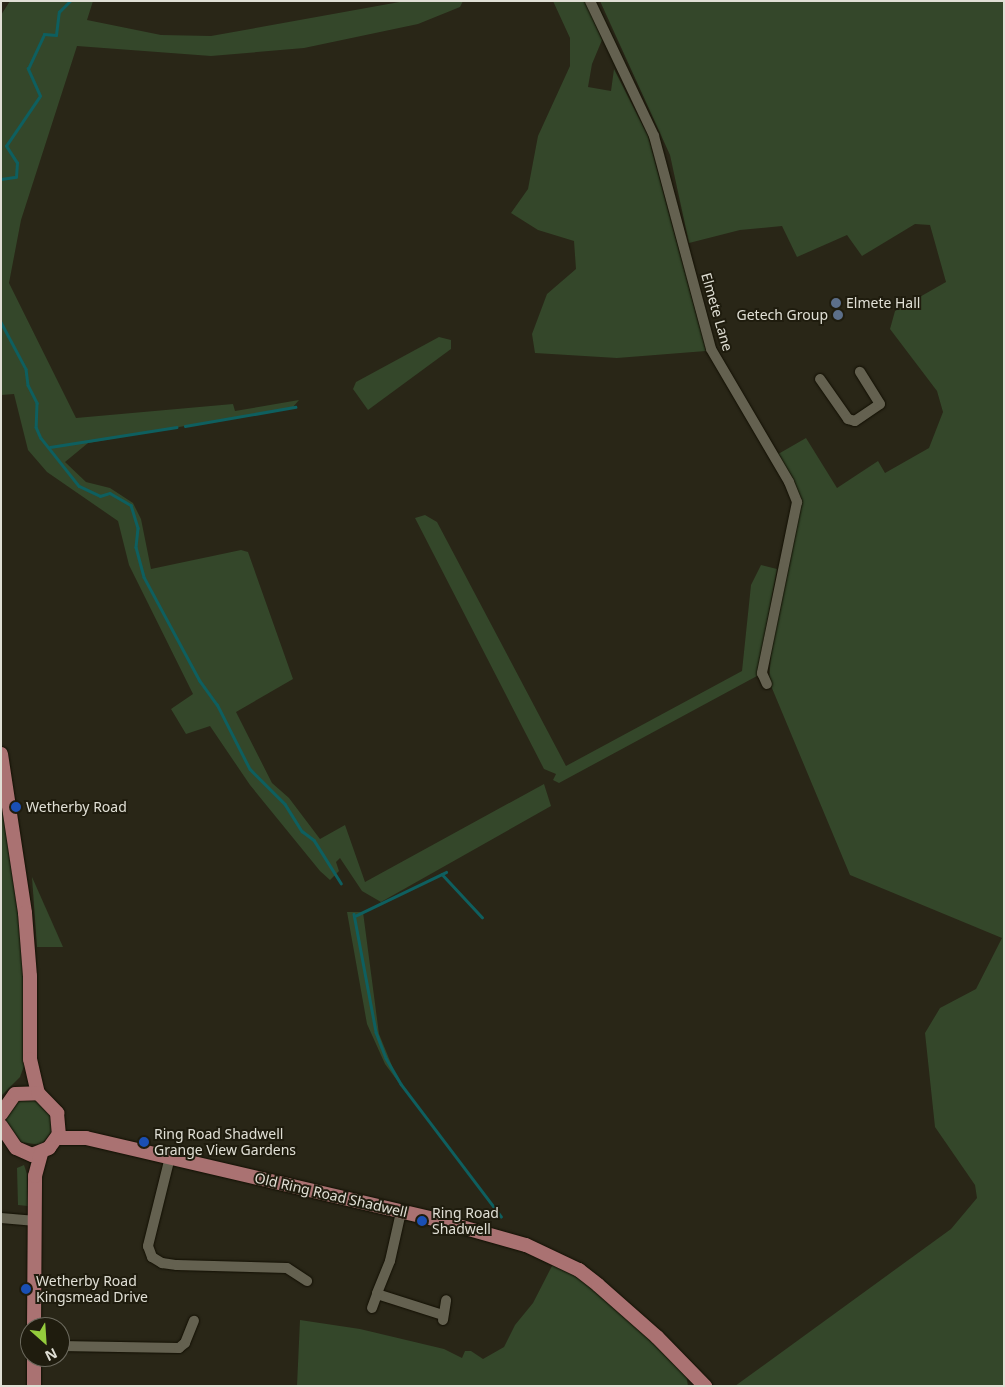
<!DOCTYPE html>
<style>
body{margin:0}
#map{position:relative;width:1005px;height:1387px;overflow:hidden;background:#292617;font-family:"Noto Sans",sans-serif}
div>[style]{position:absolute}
.green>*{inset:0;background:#34472a}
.stream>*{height:2.5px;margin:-1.25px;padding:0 1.25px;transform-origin:1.25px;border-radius:1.25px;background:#0e5f5f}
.roads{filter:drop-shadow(0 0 1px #120f03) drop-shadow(0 0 1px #120f03)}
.minor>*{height:10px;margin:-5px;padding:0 5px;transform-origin:5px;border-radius:5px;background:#646150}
.major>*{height:14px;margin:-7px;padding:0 7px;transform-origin:7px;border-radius:7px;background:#aa7272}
.dots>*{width:14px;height:14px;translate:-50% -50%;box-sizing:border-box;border:2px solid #1f1c0e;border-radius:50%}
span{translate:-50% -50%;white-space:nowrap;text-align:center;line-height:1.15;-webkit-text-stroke:4px #1f1c0e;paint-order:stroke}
.poi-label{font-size:14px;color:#e0dfd5}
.left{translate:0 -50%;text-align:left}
.right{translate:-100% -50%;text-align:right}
.street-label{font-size:14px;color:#e0dfd5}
.frame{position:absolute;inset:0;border:2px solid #e0dfd5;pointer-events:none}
.north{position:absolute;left:20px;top:1317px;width:50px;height:50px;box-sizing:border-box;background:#1f1c0e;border:1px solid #6c6a5e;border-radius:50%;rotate:154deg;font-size:14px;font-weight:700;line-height:20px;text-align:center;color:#e0dfd5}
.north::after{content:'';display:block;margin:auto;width:18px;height:22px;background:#94cc3c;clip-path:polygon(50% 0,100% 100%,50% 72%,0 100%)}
</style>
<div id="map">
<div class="green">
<div style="clip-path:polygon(10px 1px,93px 1px,87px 20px,161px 35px,211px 36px,405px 1px,463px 1px,460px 7px,418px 24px,304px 48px,211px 56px,77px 46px,21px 220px,9px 283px,76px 418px,233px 404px,235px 411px,299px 400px,293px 407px,88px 443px,65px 462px,86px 482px,110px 488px,133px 503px,141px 519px,151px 569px,241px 550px,248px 552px,293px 679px,236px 712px,272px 783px,289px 798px,320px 839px,345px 825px,365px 882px,544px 784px,551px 806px,381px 902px,362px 891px,340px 858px,336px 862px,339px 871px,330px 880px,320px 871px,250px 785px,210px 726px,186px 734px,171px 709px,193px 694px,129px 565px,118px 521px,47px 472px,28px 450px,14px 394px,1px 395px,1px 15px)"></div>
<div style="clip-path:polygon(553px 1px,585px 1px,602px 40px,592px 64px,588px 87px,611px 91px,614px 69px,648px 136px,706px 351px,617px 358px,535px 353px,532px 334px,547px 294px,576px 269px,574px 241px,538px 230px,511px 213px,528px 189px,538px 136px,570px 66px,570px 38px)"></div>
<div style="clip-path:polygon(600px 1px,1004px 1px,1004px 1386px,735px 1386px,951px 1229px,977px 1198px,975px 1185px,935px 1127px,925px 1033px,940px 1008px,976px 989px,1002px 938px,850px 875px,769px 681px,773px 626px,797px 502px,773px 457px,806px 438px,837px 488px,878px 461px,885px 473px,929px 448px,943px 412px,937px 391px,890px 329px,895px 311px,946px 282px,930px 225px,915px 224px,862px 256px,847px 235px,797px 257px,782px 226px,740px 230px,689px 243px,670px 155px)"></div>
<div style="clip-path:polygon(439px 337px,451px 340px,451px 349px,368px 410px,353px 389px,356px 382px)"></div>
<div style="clip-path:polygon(425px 515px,437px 522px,566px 766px,742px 671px,751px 585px,761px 565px,777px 569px,757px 676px,559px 783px,553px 780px,556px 774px,544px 769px,415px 518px)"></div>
<div style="clip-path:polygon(1px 794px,23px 950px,26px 1060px,20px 1077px,1px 1096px)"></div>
<div style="clip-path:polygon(32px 877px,63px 947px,37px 947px)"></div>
<div style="clip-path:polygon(347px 912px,363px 912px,379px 1034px,399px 1083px,385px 1064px,367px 1024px)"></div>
<div style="clip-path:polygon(17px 1098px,37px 1100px,52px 1116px,53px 1130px,41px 1145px,21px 1142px,6px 1122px,6px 1115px)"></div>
<div style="clip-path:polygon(24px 1165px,27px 1174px,28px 1206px,18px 1205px,17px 1168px)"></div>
<div style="clip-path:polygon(553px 1264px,578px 1277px,600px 1293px,686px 1374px,688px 1386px,297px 1386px,300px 1320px,360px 1329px,444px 1349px,462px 1358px,465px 1351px,471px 1351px,483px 1359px,504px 1347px,515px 1325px,533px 1303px)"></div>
</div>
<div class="stream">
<div style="left:1px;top:179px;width:15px;rotate:-8deg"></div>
<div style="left:16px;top:177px;width:14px;rotate:-86deg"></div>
<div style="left:17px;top:163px;width:20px;rotate:-123deg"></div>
<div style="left:6px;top:146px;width:60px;rotate:-55.8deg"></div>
<div style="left:40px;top:96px;width:30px;rotate:-114deg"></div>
<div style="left:28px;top:69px;width:38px;rotate:-65deg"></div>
<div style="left:44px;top:34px;width:12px;rotate:5deg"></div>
<div style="left:56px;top:35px;width:23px;rotate:-83deg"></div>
<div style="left:59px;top:12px;width:16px;rotate:-45deg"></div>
<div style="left:1px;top:322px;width:53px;rotate:62deg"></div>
<div style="left:26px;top:369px;width:16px;rotate:83deg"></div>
<div style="left:28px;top:385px;width:20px;rotate:63deg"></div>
<div style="left:37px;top:403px;width:24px;rotate:92deg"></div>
<div style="left:36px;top:427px;width:12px;rotate:66deg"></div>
<div style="left:41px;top:438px;width:61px;rotate:51.6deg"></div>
<div style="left:79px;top:486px;width:23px;rotate:25deg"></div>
<div style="left:100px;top:496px;width:10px;rotate:-17deg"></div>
<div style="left:110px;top:493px;width:24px;rotate:30deg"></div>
<div style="left:131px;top:505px;width:24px;rotate:73deg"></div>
<div style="left:138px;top:528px;width:19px;rotate:96deg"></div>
<div style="left:136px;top:547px;width:31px;rotate:75deg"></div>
<div style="left:144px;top:577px;width:118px;rotate:61.7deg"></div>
<div style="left:200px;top:681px;width:29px;rotate:54deg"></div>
<div style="left:217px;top:704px;width:73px;rotate:63.1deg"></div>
<div style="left:250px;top:769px;width:49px;rotate:45deg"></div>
<div style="left:285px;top:804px;width:32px;rotate:58deg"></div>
<div style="left:302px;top:831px;width:15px;rotate:37deg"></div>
<div style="left:314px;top:840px;width:51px;rotate:57.9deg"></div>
<div style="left:185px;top:426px;width:112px;rotate:-9.8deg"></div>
<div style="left:50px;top:447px;width:128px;rotate:-9deg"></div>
<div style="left:442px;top:874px;width:59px;rotate:47.1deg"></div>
<div style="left:354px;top:914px;width:120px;rotate:79.4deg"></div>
<div style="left:376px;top:1032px;width:28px;rotate:69deg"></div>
<div style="left:386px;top:1058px;width:30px;rotate:60deg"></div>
<div style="left:401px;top:1084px;width:166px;rotate:52.9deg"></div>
<div style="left:355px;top:916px;width:101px;rotate:-25.8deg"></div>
</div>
<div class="roads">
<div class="minor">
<div style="left:590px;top:1px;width:149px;rotate:64.6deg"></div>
<div style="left:654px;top:136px;width:220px;rotate:75deg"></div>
<div style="left:711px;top:349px;width:154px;rotate:59.6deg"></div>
<div style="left:789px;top:482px;width:22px;rotate:68deg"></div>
<div style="left:797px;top:502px;width:175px;rotate:101.6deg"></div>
<div style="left:762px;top:673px;width:12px;rotate:66deg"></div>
<div style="left:820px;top:379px;width:49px;rotate:55deg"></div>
<div style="left:848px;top:419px;width:7px;rotate:16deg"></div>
<div style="left:855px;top:421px;width:30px;rotate:-34deg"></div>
<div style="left:880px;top:404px;width:38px;rotate:-122deg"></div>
<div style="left:170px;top:1157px;width:92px;rotate:103.9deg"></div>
<div style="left:148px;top:1246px;width:12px;rotate:70deg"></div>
<div style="left:152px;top:1257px;width:12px;rotate:31deg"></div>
<div style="left:162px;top:1263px;width:15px;rotate:8deg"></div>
<div style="left:177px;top:1265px;width:110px;rotate:1.6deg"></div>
<div style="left:287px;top:1268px;width:24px;rotate:33deg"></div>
<div style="left:401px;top:1212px;width:50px;rotate:102.7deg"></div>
<div style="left:390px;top:1261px;width:35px;rotate:112deg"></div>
<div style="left:377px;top:1294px;width:69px;rotate:17.7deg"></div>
<div style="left:1px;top:1218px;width:32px;rotate:5deg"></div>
<div style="left:372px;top:1308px;width:15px;rotate:-70deg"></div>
<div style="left:443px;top:1320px;width:20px;rotate:-81deg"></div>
<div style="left:60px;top:1346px;width:119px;rotate:1deg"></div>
<div style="left:179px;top:1348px;width:8px;rotate:-40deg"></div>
<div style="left:185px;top:1343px;width:24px;rotate:-68deg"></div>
</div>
<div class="major">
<div style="left:1px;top:754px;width:161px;rotate:81.4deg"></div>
<div style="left:25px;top:913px;width:63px;rotate:85.5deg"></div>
<div style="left:30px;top:976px;width:83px;rotate:90deg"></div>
<div style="left:30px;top:1059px;width:35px;rotate:77deg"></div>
<div style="left:1px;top:1114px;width:24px;rotate:-55deg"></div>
<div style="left:15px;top:1094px;width:23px;rotate:-2deg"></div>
<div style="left:38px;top:1093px;width:28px;rotate:46deg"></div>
<div style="left:57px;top:1113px;width:21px;rotate:85deg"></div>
<div style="left:59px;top:1134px;width:17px;rotate:126deg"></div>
<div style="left:49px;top:1148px;width:18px;rotate:158deg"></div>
<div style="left:32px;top:1155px;width:17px;rotate:-156deg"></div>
<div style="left:16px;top:1148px;width:27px;rotate:-124deg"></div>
<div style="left:58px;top:1138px;width:28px"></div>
<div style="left:86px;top:1138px;width:360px;rotate:13.1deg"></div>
<div style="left:437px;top:1220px;width:92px;rotate:15.7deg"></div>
<div style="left:526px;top:1245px;width:59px;rotate:25.3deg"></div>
<div style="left:579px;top:1270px;width:24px;rotate:38deg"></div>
<div style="left:598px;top:1285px;width:79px;rotate:41.4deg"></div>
<div style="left:657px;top:1337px;width:69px;rotate:45.6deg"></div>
<div style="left:34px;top:1327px;width:151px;rotate:-89.6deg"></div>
<div style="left:35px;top:1176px;width:24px;rotate:-75deg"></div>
<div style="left:34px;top:1386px;width:29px;rotate:-90deg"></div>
</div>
</div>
<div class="dots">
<div style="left:836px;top:303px;background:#5c6f8a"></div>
<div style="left:838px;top:315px;background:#5c6f8a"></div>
<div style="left:16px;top:807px;background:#1a4fb4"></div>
<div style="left:144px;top:1142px;background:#1a4fb4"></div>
<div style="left:422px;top:1221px;background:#1a4fb4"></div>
<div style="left:26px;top:1289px;background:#1a4fb4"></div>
</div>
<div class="poi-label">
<span class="left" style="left:846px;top:303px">Elmete Hall</span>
<span class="right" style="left:828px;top:315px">Getech Group</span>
<span class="left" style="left:26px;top:807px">Wetherby Road</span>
<span class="left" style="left:154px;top:1142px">Ring Road Shadwell<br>Grange View Gardens</span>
<span class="left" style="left:432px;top:1221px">Ring Road<br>Shadwell</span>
<span class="left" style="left:36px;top:1289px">Wetherby Road<br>Kingsmead Drive</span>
</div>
<div class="street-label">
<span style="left:717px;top:312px;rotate:74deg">Elmete Lane</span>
<span style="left:331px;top:1195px;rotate:13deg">Old Ring Road Shadwell</span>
</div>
<div class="frame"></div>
<div class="north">N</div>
</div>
